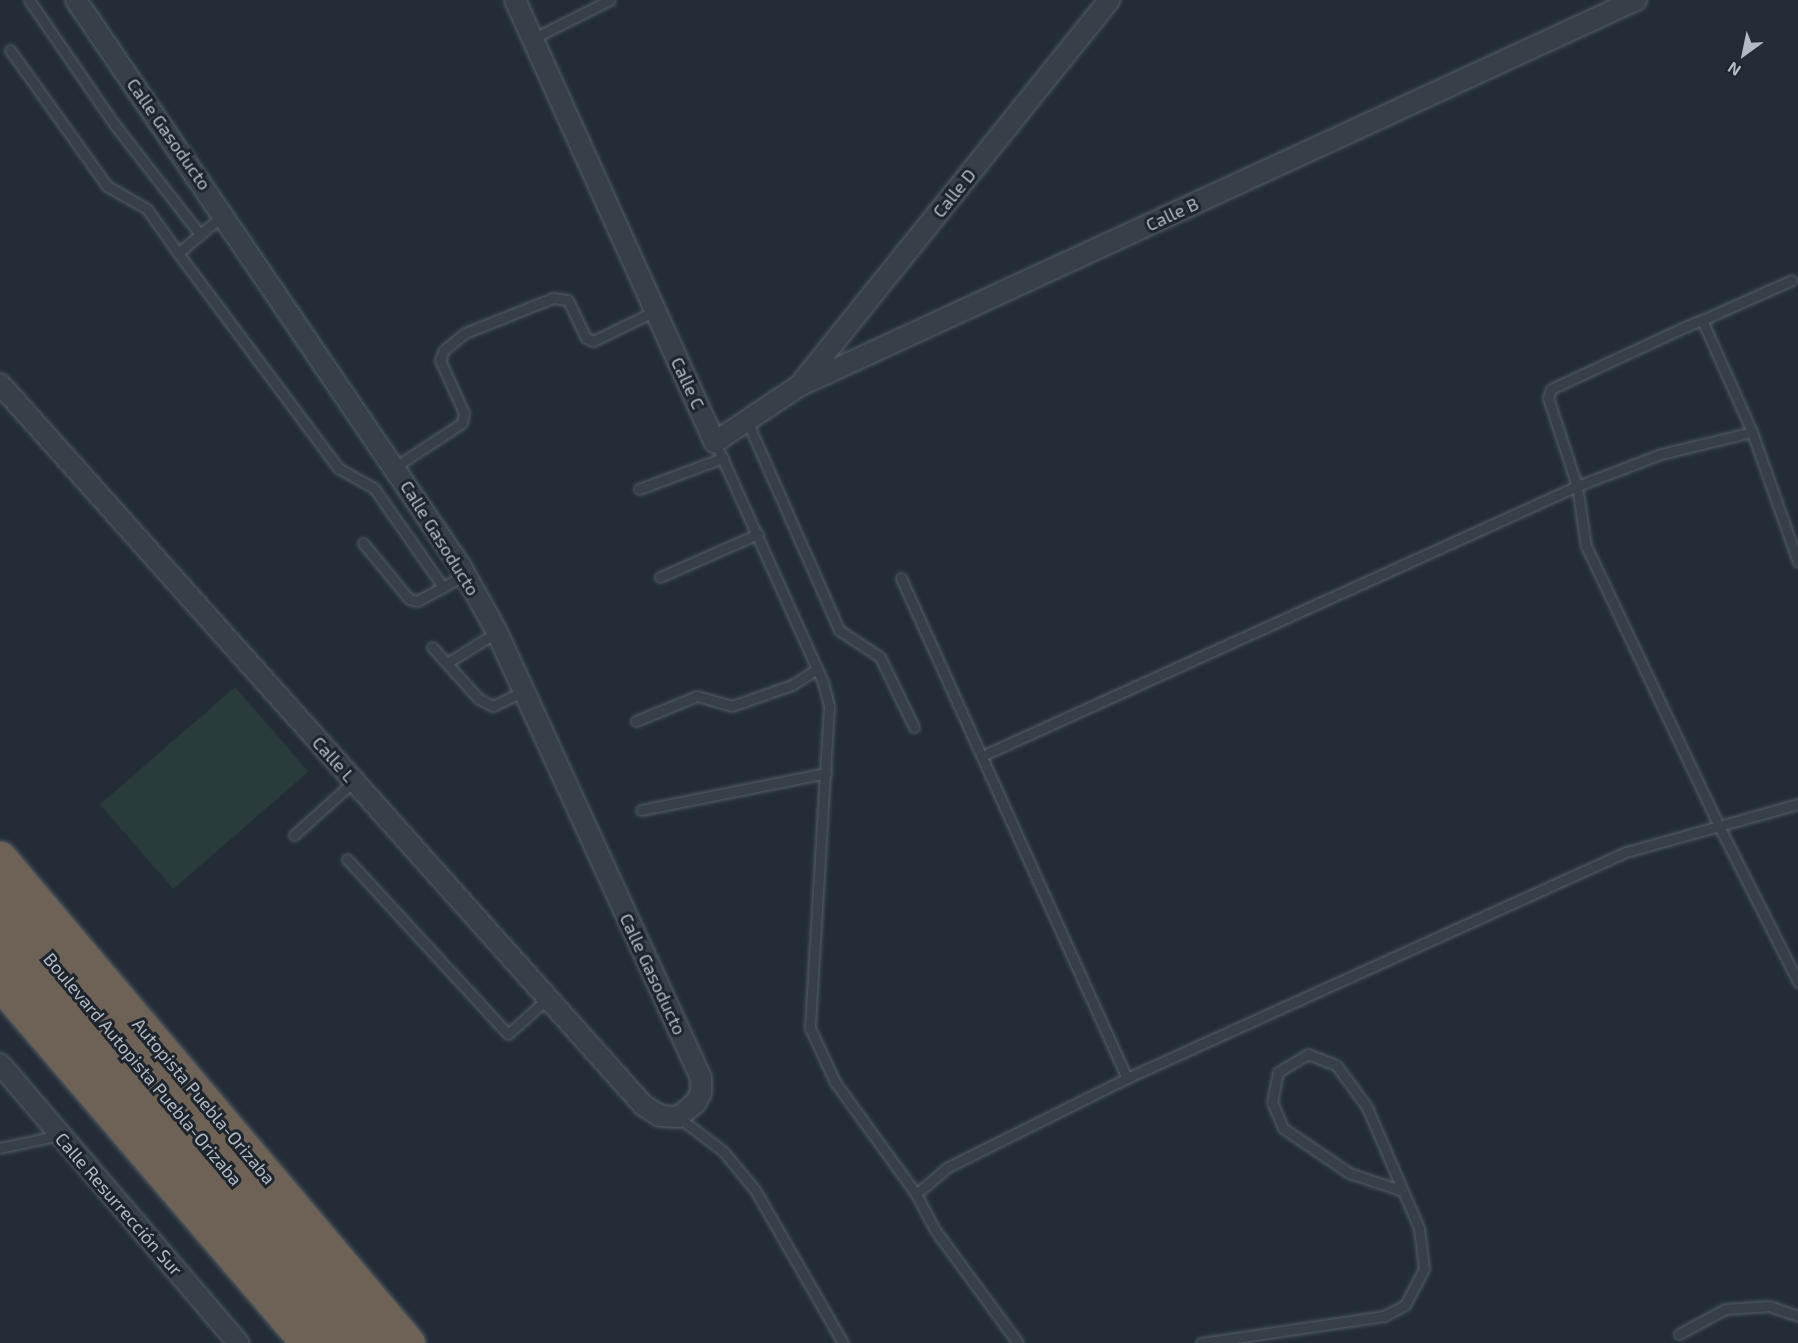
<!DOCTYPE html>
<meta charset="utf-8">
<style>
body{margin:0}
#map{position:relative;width:1798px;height:1343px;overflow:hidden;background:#242d37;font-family:"Exo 2",sans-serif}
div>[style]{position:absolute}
.green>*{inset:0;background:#293b3a;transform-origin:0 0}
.roads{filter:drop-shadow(0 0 2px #555d66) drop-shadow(0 0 2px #555d66)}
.service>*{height:9px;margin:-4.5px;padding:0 4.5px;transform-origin:4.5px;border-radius:4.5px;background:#373f48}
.minor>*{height:20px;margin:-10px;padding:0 10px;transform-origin:10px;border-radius:10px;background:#373f48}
.motorway>*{height:33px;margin:-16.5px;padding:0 16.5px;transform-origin:16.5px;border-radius:16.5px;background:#6d6255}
span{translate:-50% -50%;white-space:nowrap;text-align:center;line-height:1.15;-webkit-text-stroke:6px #1d242c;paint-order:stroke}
.street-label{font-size:18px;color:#b2bac4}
.north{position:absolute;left:1714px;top:24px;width:60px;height:60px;-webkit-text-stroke:4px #1d242c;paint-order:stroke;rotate:213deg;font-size:16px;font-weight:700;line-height:24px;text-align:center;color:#b2bac4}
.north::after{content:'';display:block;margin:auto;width:21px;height:27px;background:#b2bac4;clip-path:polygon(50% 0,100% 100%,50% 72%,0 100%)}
</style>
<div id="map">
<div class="green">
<div style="left:235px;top:687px;width:112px;height:179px;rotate:49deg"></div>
</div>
<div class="roads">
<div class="service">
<div style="left:29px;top:0;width:152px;rotate:55.5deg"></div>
<div style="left:115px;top:125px;width:138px;rotate:52.1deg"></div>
<div style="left:532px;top:39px;width:87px;rotate:-26.6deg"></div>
<div style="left:10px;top:50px;width:167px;rotate:54.5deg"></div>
<div style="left:107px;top:186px;width:46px;rotate:29.9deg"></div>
<div style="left:147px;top:209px;width:54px;rotate:54.8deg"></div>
<div style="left:222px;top:216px;width:57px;rotate:139.9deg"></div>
<div style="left:178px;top:253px;width:268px;rotate:53.3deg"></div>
<div style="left:338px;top:468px;width:41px;rotate:29.1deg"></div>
<div style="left:374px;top:488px;width:121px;rotate:55.1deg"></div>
<div style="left:443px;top:587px;width:25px;rotate:-29deg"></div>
<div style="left:1702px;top:320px;width:98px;rotate:-24deg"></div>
<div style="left:747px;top:421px;width:228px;rotate:66.2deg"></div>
<div style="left:839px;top:630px;width:49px;rotate:33.4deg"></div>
<div style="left:880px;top:657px;width:78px;rotate:64.1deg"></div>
<div style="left:715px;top:442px;width:263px;rotate:65.8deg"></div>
<div style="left:823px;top:682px;width:25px;rotate:76deg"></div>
<div style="left:829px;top:706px;width:323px;rotate:93.4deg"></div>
<div style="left:810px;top:1028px;width:60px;rotate:65.2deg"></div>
<div style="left:835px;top:1082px;width:138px;rotate:54.1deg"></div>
<div style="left:395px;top:467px;width:80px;rotate:-33.3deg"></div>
<div style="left:462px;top:423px;width:10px;rotate:-79deg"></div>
<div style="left:464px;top:413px;width:58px;rotate:-114.4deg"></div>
<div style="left:440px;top:360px;width:11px;rotate:-68deg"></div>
<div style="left:444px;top:350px;width:27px;rotate:-39deg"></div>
<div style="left:465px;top:333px;width:95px;rotate:-21.7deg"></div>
<div style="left:553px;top:298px;width:15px;rotate:8deg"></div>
<div style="left:568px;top:300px;width:42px;rotate:64.7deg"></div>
<div style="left:586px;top:338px;width:8px;rotate:23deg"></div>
<div style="left:593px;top:341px;width:69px;rotate:-25.8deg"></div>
<div style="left:639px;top:489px;width:90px;rotate:-20.3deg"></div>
<div style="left:363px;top:543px;width:72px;rotate:50.6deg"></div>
<div style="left:409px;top:599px;width:8px;rotate:14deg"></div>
<div style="left:417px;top:601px;width:30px;rotate:-28deg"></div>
<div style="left:1798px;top:562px;width:138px;rotate:-109.5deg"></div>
<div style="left:1752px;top:432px;width:94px;rotate:166.4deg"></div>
<div style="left:1661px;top:454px;width:90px;rotate:159.1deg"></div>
<div style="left:1577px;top:486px;width:61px;rotate:81.5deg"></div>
<div style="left:1586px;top:546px;width:312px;rotate:64.6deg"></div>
<div style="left:1720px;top:828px;width:173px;rotate:63.1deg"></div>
<div style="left:660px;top:577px;width:107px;rotate:-23.7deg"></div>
<div style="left:901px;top:578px;width:549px;rotate:65.68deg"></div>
<div style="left:432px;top:647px;width:70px;rotate:47.9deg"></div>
<div style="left:479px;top:699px;width:16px;rotate:27deg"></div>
<div style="left:493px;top:706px;width:34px;rotate:-26deg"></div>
<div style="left:447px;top:663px;width:59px;rotate:-31.8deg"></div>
<div style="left:636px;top:721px;width:66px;rotate:-22.3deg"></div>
<div style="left:697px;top:696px;width:36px;rotate:16deg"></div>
<div style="left:732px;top:706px;width:64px;rotate:-19.3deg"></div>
<div style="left:792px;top:685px;width:30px;rotate:-33deg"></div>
<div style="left:984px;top:755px;width:651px;rotate:-24.4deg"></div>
<div style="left:1577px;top:486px;width:93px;rotate:-108.2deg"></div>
<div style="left:1548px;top:398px;width:9px;rotate:-72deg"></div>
<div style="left:1551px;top:389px;width:150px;rotate:-24.9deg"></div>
<div style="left:1687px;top:326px;width:16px;rotate:-22deg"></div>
<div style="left:1702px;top:320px;width:123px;rotate:65.9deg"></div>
<div style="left:641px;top:810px;width:189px;rotate:-11.3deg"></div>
<div style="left:294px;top:835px;width:81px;rotate:-42deg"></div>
<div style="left:347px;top:859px;width:238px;rotate:47.4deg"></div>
<div style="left:508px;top:1034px;width:54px;rotate:-42deg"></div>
<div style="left:678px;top:1117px;width:56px;rotate:37.1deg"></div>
<div style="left:723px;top:1151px;width:50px;rotate:50.6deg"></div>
<div style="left:755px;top:1190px;width:177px;rotate:60.1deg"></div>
<div style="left:0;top:1148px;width:61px;rotate:-12.2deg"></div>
<div style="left:1679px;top:1334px;width:52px;rotate:-28.5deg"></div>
<div style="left:1725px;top:1309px;width:44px;rotate:-3.9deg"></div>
<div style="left:1769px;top:1306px;width:31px;rotate:19deg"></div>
<div style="left:1018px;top:1343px;width:140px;rotate:-126.3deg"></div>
<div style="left:935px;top:1230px;width:41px;rotate:-117.8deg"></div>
<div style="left:916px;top:1194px;width:42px;rotate:-40.2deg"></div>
<div style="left:948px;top:1167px;width:200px;rotate:-26.4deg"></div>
<div style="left:1127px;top:1078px;width:548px;rotate:-24.37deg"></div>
<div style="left:1626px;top:852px;width:179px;rotate:-15.6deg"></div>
<div style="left:1201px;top:1343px;width:185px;rotate:-8.4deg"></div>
<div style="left:1384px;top:1316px;width:24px;rotate:-28deg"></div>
<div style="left:1405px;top:1305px;width:41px;rotate:-62.2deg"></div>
<div style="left:1424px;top:1269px;width:41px;rotate:-97deg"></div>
<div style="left:1419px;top:1228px;width:132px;rotate:-113.3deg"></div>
<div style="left:1367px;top:1107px;width:52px;rotate:-126.4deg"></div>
<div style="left:1336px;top:1065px;width:30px;rotate:-159deg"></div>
<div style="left:1308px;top:1054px;width:35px;rotate:149deg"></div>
<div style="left:1278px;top:1072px;width:31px;rotate:101deg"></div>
<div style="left:1272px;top:1102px;width:28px;rotate:67deg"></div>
<div style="left:1283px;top:1128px;width:80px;rotate:34.3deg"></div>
<div style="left:1349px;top:1173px;width:57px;rotate:18.4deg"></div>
</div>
<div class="minor">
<div style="left:515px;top:0;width:485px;rotate:65.7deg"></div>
<div style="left:715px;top:442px;width:101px;rotate:-33.7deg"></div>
<div style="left:799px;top:386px;width:922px;rotate:-24.76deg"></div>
<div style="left:803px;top:381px;width:489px;rotate:-51.2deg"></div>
<div style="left:0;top:384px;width:966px;rotate:48.27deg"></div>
<div style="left:643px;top:1105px;width:20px;rotate:33deg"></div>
<div style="left:660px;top:1116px;width:18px;rotate:3deg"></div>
<div style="left:678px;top:1117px;width:22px;rotate:-39deg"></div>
<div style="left:695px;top:1103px;width:12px;rotate:-59deg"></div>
<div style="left:701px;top:1093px;width:15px;rotate:-90deg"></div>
<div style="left:701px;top:1078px;width:490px;rotate:-114.6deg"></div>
<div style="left:497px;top:632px;width:74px;rotate:-119deg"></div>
<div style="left:461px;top:567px;width:685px;rotate:-124.18deg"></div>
<div style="left:0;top:1064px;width:367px;rotate:49.5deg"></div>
</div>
<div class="motorway">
<div style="left:0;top:858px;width:634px;rotate:49.93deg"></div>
<div style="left:0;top:900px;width:583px;rotate:49.45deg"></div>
<div style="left:0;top:940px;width:530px;rotate:49.52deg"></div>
<div style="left:0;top:983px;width:473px;rotate:49.5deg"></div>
</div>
</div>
<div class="street-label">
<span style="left:169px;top:134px;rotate:55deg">Calle Gasoducto</span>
<span style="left:954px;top:193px;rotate:-51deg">Calle D</span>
<span style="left:1172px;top:214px;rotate:-25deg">Calle B</span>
<span style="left:688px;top:383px;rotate:65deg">Calle C</span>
<span style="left:440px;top:538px;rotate:58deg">Calle Gasoducto</span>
<span style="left:334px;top:759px;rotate:48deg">Calle L</span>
<span style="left:653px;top:974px;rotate:65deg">Calle Gasoducto</span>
<span style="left:143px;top:1069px;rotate:50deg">Boulevard Autopista Puebla-Orizaba</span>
<span style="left:204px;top:1101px;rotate:50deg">Autopista Puebla-Orizaba</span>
<span style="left:119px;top:1204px;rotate:49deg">Calle Resurrección Sur</span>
</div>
<div class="north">N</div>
</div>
